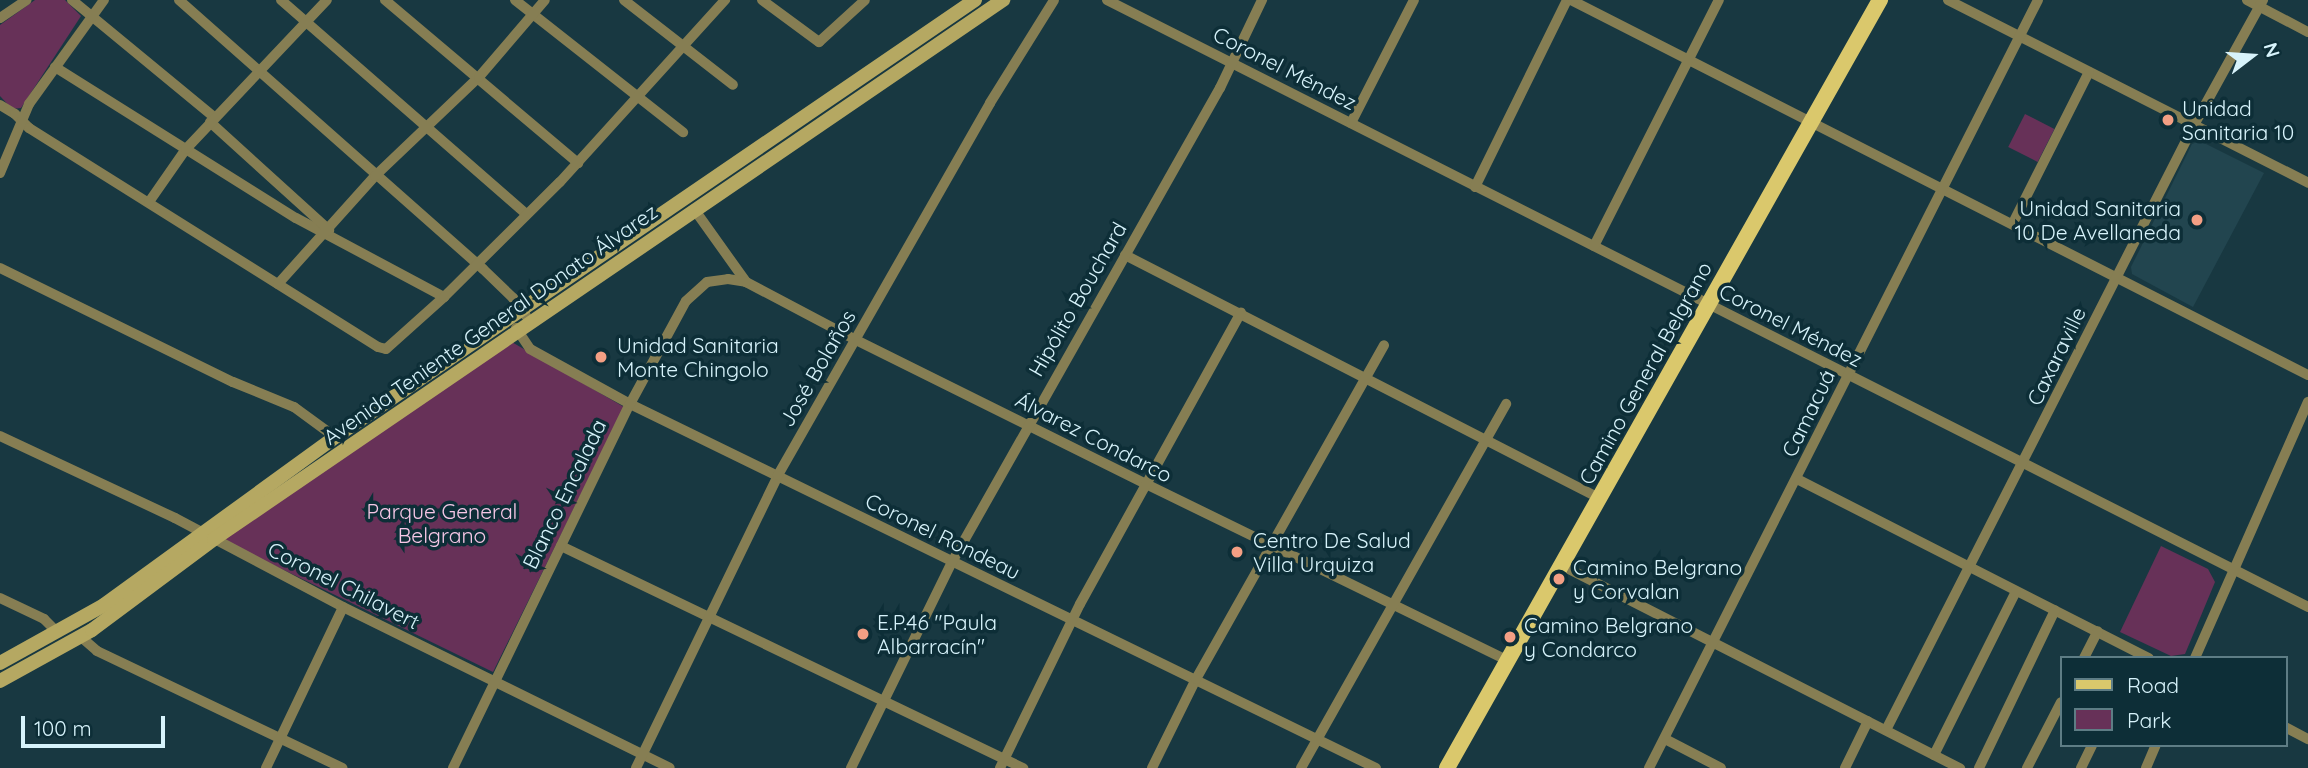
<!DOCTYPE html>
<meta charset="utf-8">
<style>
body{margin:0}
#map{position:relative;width:2308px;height:768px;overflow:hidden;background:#183841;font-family:Quicksand,sans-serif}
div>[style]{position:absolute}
.built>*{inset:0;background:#22454f}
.green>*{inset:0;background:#673158;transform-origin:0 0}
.minor>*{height:10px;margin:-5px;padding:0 5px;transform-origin:5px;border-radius:5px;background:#867e53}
.secondary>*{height:14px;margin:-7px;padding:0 7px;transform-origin:7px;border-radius:7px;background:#b5a862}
.primary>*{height:16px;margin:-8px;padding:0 8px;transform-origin:8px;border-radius:8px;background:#dac86c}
.dots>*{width:19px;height:19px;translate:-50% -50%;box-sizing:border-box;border:4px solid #0d2e37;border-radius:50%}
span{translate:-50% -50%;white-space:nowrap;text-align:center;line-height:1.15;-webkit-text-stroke:7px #0d2e37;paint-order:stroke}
.street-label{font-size:21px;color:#d7f3fb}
.poi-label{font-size:21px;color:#d7f3fb}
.left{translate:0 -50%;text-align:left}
.right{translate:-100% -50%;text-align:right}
.park-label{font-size:21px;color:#f6c7e6}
.legend{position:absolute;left:2060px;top:656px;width:228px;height:91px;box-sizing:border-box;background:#0d2e37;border:2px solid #5e7d85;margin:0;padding:9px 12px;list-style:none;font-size:21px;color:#d7f3fb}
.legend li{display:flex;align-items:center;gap:14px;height:35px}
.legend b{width:35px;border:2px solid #5e7d85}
.north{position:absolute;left:2217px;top:21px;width:70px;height:70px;-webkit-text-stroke:5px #0d2e37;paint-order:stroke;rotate:73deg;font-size:19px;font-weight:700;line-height:28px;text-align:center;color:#d7f3fb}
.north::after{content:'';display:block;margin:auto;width:24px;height:32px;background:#d7f3fb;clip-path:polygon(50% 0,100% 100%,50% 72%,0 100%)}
.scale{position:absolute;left:21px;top:716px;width:144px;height:32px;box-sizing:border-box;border:4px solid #d7f3fb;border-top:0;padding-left:9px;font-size:21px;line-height:24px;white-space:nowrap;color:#d7f3fb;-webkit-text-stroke:5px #0d2e37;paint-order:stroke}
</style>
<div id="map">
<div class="built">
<div style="clip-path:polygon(2200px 141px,2264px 173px,2193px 307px,2132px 274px,2131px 267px,2192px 144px)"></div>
</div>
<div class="green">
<div style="clip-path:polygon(35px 0,65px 0,81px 16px,21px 108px,12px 109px,0 96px,0 25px)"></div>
<div style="left:2025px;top:114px;width:33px;height:37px;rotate:27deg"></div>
<div style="clip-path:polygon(510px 341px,624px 407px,493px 672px,220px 539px)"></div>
<div style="clip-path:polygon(2161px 546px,2208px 569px,2215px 582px,2185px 654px,2171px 656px,2120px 632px)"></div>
</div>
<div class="minor">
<div style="left:72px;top:0;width:185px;rotate:39.5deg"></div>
<div style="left:179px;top:0;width:406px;rotate:41.5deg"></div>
<div style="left:483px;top:269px;width:42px;rotate:44deg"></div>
<div style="left:513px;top:298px;width:22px;rotate:54deg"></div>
<div style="left:281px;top:0;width:325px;rotate:41.1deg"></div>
<div style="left:385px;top:0;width:253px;rotate:40.2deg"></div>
<div style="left:515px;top:0;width:214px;rotate:38.2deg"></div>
<div style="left:624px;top:0;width:138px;rotate:37.9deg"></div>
<div style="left:762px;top:0;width:71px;rotate:36.4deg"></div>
<div style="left:819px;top:42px;width:62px;rotate:-42.4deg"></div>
<div style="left:1107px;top:0;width:1346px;rotate:26.81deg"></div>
<div style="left:1571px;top:0;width:827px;rotate:26.97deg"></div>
<div style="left:1948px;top:0;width:404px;rotate:26.9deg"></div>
<div style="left:2247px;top:0;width:69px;rotate:27.7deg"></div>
<div style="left:0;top:18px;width:32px;rotate:-34deg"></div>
<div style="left:55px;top:67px;width:284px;rotate:32.1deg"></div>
<div style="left:296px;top:218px;width:168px;rotate:28.1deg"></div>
<div style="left:0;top:105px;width:17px;rotate:31deg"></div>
<div style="left:15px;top:114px;width:20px;rotate:45deg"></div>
<div style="left:29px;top:128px;width:412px;rotate:32.1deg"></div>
<div style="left:378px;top:347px;width:8px;rotate:14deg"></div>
<div style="left:386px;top:349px;width:78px;rotate:-41.9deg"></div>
<div style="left:444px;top:297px;width:163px;rotate:-44.8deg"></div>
<div style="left:560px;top:182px;width:246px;rotate:-47.8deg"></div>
<div style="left:210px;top:122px;width:161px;rotate:42.2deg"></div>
<div style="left:1351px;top:123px;width:138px;rotate:-62.9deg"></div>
<div style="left:0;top:173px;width:75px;rotate:-67.2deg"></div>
<div style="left:29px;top:104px;width:128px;rotate:-54.2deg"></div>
<div style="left:1475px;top:187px;width:208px;rotate:-63.8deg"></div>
<div style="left:149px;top:202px;width:65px;rotate:-55.1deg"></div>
<div style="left:186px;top:149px;width:205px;rotate:-46.6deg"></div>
<div style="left:694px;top:209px;width:90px;rotate:54.5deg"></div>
<div style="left:746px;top:282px;width:124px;rotate:27.8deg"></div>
<div style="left:856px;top:340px;width:326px;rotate:26.4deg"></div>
<div style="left:1148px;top:485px;width:399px;rotate:26deg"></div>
<div style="left:2013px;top:223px;width:169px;rotate:-63.3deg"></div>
<div style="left:1594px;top:246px;width:276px;rotate:-63.1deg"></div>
<div style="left:1125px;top:255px;width:533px;rotate:27.14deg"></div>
<div style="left:0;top:268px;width:259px;rotate:26.1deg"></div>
<div style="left:233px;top:382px;width:66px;rotate:22.3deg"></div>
<div style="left:294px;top:407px;width:51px;rotate:36.2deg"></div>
<div style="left:278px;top:284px;width:145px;rotate:-48.1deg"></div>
<div style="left:375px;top:176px;width:144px;rotate:-43.6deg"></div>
<div style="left:479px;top:77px;width:101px;rotate:-49.4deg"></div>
<div style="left:516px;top:328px;width:25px;rotate:56deg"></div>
<div style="left:530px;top:349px;width:114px;rotate:28.8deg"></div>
<div style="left:630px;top:404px;width:830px;rotate:26.01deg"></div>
<div style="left:0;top:436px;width:193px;rotate:25.1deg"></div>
<div style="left:175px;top:518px;width:190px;rotate:27.9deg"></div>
<div style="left:343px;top:607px;width:364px;rotate:26.2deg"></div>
<div style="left:1797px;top:479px;width:395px;rotate:27deg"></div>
<div style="left:561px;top:546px;width:513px;rotate:25.67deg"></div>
<div style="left:1561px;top:565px;width:448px;rotate:27deg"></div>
<div style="left:0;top:598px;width:49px;rotate:25.5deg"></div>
<div style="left:44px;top:619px;width:18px;rotate:45deg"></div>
<div style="left:81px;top:637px;width:21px;rotate:41deg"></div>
<div style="left:97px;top:651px;width:272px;rotate:25.5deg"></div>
<div style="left:2084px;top:658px;width:30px;rotate:-63deg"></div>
<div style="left:2195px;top:658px;width:280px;rotate:-66.2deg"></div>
<div style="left:2285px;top:727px;width:26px;rotate:28deg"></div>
<div style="left:1886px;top:730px;width:679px;rotate:-63.02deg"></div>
<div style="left:2194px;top:125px;width:143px;rotate:-61.1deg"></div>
<div style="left:1665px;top:739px;width:63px;rotate:27.4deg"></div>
<div style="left:1934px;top:755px;width:183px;rotate:-63.4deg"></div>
<div style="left:266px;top:768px;width:178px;rotate:-64.4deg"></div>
<div style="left:453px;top:768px;width:405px;rotate:-64.1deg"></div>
<div style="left:630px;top:404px;width:117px;rotate:-61.5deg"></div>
<div style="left:686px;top:301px;width:28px;rotate:-42deg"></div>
<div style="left:707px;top:282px;width:21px;rotate:-8deg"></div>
<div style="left:728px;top:279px;width:18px;rotate:9deg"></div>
<div style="left:636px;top:768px;width:326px;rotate:-64.1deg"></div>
<div style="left:778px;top:475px;width:428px;rotate:-60.3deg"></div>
<div style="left:990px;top:103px;width:121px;rotate:-58.1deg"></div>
<div style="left:851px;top:768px;width:229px;rotate:-63.9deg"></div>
<div style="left:952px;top:562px;width:545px;rotate:-60.52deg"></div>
<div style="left:1220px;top:88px;width:98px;rotate:-64.5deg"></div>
<div style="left:1000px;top:768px;width:182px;rotate:-64deg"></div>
<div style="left:1080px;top:604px;width:333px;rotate:-61.1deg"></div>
<div style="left:1152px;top:768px;width:99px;rotate:-63.7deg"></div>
<div style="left:1196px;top:679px;width:383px;rotate:-60.6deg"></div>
<div style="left:1301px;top:768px;width:418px;rotate:-60.6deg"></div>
<div style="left:1649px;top:768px;width:861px;rotate:-63.14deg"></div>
<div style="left:1845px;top:768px;width:52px;rotate:-63.9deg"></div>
<div style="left:1979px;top:768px;width:175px;rotate:-64.3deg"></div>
<div style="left:2027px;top:768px;width:74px;rotate:-62.7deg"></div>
<div style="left:2081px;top:768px;width:25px;rotate:-64deg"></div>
<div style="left:2146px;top:768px;width:25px;rotate:-67deg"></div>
</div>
<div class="secondary">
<div style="left:0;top:663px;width:119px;rotate:-29.1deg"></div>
<div style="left:104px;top:605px;width:286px;rotate:-36deg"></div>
<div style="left:335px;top:437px;width:775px;rotate:-34.33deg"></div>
<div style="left:0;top:681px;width:105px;rotate:-29deg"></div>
<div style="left:92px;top:630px;width:152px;rotate:-36.7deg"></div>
<div style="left:214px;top:539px;width:956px;rotate:-34.34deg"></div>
</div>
<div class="primary">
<div style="left:1447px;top:768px;width:882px;rotate:-60.59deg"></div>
</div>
<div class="dots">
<div style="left:2168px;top:120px;background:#f39f84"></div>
<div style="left:2197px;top:220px;background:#f39f84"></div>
<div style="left:601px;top:357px;background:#f39f84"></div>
<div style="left:1237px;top:552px;background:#f39f84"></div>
<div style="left:1559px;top:579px;background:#f39f84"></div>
<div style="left:863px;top:634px;background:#f39f84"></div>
<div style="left:1510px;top:637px;background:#f39f84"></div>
</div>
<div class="street-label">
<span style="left:1285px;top:68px;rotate:27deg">Coronel Méndez</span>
<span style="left:1077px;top:299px;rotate:-60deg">Hipólito Bouchard</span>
<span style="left:490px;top:324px;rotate:-35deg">Avenida Teniente General Donato Álvarez</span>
<span style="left:1791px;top:325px;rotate:27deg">Coronel Méndez</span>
<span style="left:2056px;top:356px;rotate:-64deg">Caxaraville</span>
<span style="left:817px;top:368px;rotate:-60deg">José Bolaños</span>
<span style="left:1645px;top:373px;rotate:-61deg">Camino General Belgrano</span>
<span style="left:1808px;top:413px;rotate:-64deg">Camacuá</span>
<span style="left:1094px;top:437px;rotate:27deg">Álvarez Condarco</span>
<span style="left:564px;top:494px;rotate:-64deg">Blanco Encalada</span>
<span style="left:943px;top:536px;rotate:26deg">Coronel Rondeau</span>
<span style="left:344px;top:585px;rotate:27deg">Coronel Chilavert</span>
</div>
<div class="poi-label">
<span class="left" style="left:2182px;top:120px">Unidad<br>Sanitaria 10</span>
<span class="right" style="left:2181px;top:220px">Unidad Sanitaria<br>10 De Avellaneda</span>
<span class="left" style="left:617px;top:357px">Unidad Sanitaria<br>Monte Chingolo</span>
<span class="left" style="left:1253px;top:552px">Centro De Salud<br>Villa Urquiza</span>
<span class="left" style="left:1573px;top:579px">Camino Belgrano<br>y Corvalan</span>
<span class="left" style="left:877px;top:634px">E.P.46 "Paula<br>Albarracín"</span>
<span class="left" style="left:1524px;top:637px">Camino Belgrano<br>y Condarco</span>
</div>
<div class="park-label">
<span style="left:442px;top:523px">Parque General<br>Belgrano</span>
</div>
<ul class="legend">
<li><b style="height:9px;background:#dac86c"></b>Road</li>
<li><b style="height:19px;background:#673158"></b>Park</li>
</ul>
<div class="north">N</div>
<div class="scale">100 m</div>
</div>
